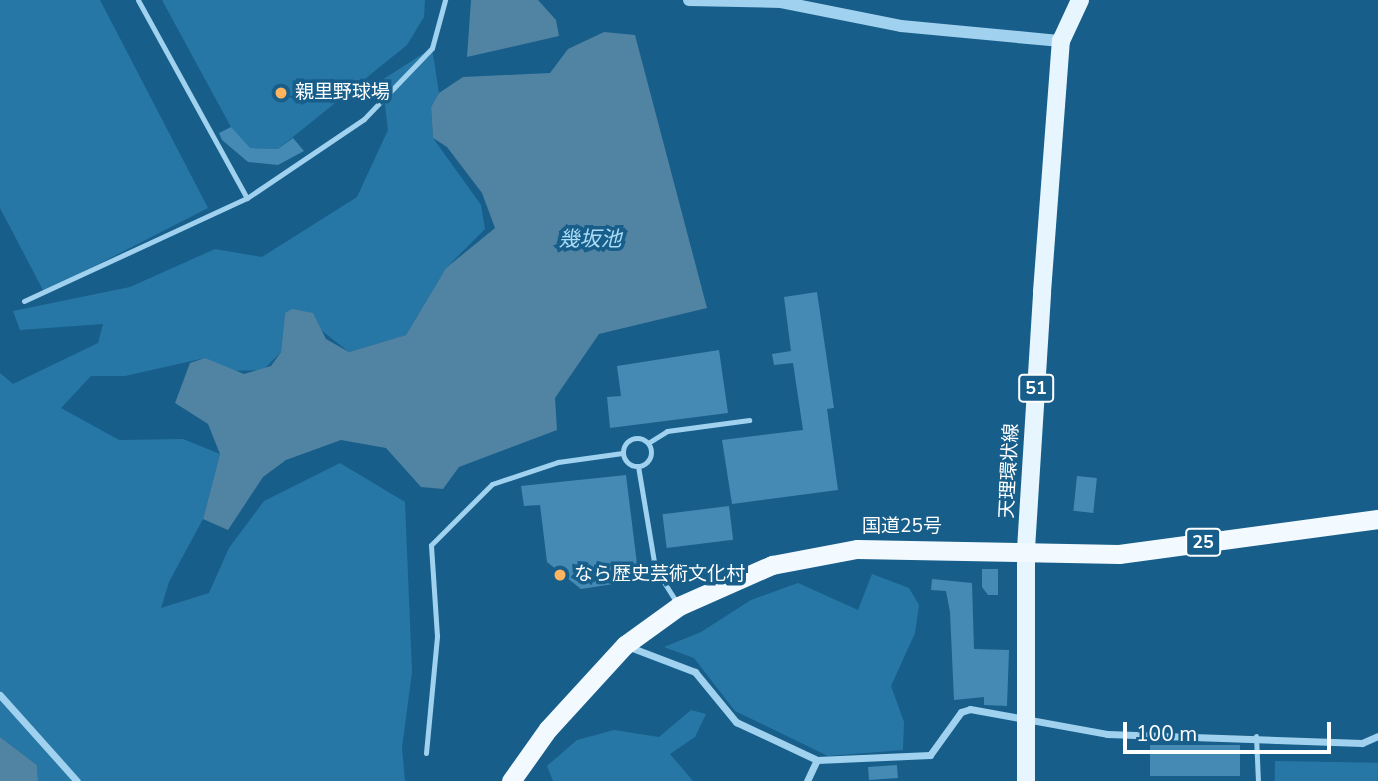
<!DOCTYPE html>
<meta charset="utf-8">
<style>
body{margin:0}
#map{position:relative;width:1378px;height:781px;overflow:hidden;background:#175e8a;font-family:"Nunito Sans","Noto Sans JP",sans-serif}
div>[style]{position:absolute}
.green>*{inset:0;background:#2777a6;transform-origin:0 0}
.water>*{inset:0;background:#5183a2}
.building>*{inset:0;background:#448ab5;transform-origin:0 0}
.service>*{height:5px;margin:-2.5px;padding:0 2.5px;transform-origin:2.5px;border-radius:2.5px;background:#a0d1ee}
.service>.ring{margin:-2.5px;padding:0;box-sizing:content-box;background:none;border:5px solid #a0d1ee;border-radius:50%}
.minor>*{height:7px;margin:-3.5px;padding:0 3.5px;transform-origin:3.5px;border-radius:3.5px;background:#a0d1ee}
.tertiary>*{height:12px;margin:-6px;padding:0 6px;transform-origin:6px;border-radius:6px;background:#a0d1ee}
.primary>*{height:18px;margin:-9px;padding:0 9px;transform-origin:9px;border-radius:9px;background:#e7f5ff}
.trunk>*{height:19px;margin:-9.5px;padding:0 9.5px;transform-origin:9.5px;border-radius:9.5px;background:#f3faff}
.dots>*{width:19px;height:19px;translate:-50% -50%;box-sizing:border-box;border:4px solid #175e8a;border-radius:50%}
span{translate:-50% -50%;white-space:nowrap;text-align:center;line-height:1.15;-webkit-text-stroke:7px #175e8a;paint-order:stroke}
.shield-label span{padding:2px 5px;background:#175e8a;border:2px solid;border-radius:5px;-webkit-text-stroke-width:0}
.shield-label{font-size:18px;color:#fff;font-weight:700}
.poi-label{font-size:19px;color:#fff}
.left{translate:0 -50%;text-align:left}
.street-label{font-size:19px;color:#fff}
.water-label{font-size:21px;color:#acdbf5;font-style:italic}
.scale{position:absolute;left:1123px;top:722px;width:208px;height:32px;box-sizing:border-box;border:4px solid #fff;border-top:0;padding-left:9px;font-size:21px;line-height:24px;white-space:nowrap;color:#fff;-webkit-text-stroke:5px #175e8a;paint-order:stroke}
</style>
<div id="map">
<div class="green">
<div style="clip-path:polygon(0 0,100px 0,208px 208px,44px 292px,0 208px)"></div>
<div style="clip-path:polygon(162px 0,425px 0,424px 17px,407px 45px,278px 149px,250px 148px,238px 140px)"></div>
<div style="clip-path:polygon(432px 48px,439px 93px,431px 107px,433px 138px,481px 205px,485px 229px,446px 268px,406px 335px,349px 352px,321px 330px,285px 313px,281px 352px,263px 370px,229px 371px,205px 358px,125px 376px,91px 376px,61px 408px,119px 440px,183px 439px,220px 454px,203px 519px,169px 582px,161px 608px,209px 593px,229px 548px,264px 501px,340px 463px,405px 502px,412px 672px,402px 748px,405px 781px,38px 781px,37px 765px,0 737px,0 373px,13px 384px,98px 343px,103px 324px,20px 330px,13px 311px,130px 287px,215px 249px,262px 257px,357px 197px,388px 130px,382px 80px)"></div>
<div style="clip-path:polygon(872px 574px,909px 588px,919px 605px,915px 633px,891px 686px,904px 722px,903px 750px,828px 756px,735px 711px,694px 658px,664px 647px,701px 632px,751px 600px,798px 583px,858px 610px)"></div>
<div style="clip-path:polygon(691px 710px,706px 714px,695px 737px,670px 754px,693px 781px,553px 781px,547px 766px,577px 740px,614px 730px,659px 737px)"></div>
<div style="left:1275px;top:761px;width:103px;height:20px;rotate:1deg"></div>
</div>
<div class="water">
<div style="clip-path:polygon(471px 0,538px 0,556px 20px,559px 36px,467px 57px)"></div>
<div style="clip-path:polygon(604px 32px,635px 35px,707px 308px,599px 334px,555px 398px,557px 430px,459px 467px,443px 489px,421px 487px,386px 448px,341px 440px,286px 460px,263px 477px,228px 530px,203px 519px,220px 454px,208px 424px,175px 403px,190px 363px,205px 358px,244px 374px,271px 366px,281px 352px,285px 313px,292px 309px,313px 313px,326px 339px,349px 352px,406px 335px,446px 268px,495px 228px,482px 193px,447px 147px,433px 138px,431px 107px,439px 93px,463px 77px,550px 73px,568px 49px)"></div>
<div style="clip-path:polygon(0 737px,37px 765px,38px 781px,0 781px)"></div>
</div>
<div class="building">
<div style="clip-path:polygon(231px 127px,250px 148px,278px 149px,293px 138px,304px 151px,278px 165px,248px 162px,222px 140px,219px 133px)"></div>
<div style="clip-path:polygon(817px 292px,834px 408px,827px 409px,838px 490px,732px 504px,722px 440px,803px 430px,793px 363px,774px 365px,772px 354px,791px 351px,784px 297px)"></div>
<div style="clip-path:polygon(719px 350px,728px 413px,610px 428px,607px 397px,621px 396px,617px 366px)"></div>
<div style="clip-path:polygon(626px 475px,639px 580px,581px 589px,547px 562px,540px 505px,524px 506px,521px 486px)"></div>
<div style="left:1077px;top:476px;width:20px;height:35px;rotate:6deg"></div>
<div style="left:729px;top:506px;width:34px;height:67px;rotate:83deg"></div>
<div style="clip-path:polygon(982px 569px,998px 569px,998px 595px,988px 595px,982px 587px)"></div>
<div style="clip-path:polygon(932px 579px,972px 583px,974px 649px,1009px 650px,1007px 706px,984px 705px,984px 697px,954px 700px,950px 612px,946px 591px,931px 590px)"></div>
<div style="left:1240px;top:745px;width:31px;height:90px;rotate:90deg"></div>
<div style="left:897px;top:765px;width:13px;height:29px;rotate:86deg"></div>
</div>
<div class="service">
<div style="left:138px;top:0;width:226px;rotate:61.2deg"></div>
<div style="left:24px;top:301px;width:246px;rotate:-24.8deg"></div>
<div style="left:247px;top:198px;width:141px;rotate:-34deg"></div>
<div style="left:364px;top:119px;width:98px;rotate:-46.2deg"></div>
<div style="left:432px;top:48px;width:50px;rotate:-74.8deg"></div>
<div class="ring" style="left:623px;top:438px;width:23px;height:23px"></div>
<div style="left:648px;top:443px;width:22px;rotate:-32deg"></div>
<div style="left:667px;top:431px;width:83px;rotate:-7.6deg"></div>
<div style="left:638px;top:466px;width:103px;rotate:80.5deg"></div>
<div style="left:655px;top:568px;width:41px;rotate:57.8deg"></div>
<div style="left:1256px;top:736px;width:45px;rotate:87.5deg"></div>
<div style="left:426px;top:753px;width:118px;rotate:-84.6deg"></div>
<div style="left:437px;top:636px;width:91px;rotate:-93.8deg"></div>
<div style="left:431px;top:545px;width:86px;rotate:-45deg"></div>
<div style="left:492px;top:484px;width:70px;rotate:-18.4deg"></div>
<div style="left:558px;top:462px;width:65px;rotate:-8deg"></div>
</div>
<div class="minor">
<div style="left:627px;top:646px;width:73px;rotate:20.9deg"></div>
<div style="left:695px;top:672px;width:65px;rotate:50.6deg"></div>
<div style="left:736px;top:722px;width:89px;rotate:25.1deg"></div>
<div style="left:817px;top:760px;width:113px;rotate:-2.5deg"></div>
<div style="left:930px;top:755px;width:53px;rotate:-54.2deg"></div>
<div style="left:961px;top:712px;width:9px;rotate:-18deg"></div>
<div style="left:970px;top:709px;width:139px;rotate:10.3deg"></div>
<div style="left:1107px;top:734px;width:255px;rotate:2deg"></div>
<div style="left:1362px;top:743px;width:17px;rotate:-24deg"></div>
<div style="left:0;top:695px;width:115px;rotate:48.2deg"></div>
<div style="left:807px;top:781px;width:23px;rotate:-65deg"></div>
</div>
<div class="tertiary">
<div style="left:689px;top:0;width:92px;rotate:1.2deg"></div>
<div style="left:781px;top:2px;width:122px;rotate:11.3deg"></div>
<div style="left:901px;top:26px;width:161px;rotate:5.4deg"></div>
</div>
<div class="primary">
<div style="left:1026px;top:781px;width:232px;rotate:-90deg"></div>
<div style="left:1026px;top:549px;width:257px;rotate:-86.4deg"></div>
<div style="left:1042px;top:292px;width:252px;rotate:-85.7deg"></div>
<div style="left:1061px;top:41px;width:45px;rotate:-65.1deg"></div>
</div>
<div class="trunk">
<div style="left:511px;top:781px;width:64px;rotate:-54.6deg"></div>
<div style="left:548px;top:729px;width:114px;rotate:-47.5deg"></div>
<div style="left:625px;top:645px;width:67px;rotate:-35.8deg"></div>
<div style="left:679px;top:606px;width:102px;rotate:-23.8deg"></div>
<div style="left:772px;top:565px;width:86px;rotate:-10.7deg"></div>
<div style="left:857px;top:549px;width:262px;rotate:1.1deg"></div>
<div style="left:1119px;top:554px;width:261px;rotate:-7.7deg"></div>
</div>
<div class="dots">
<div style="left:281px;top:93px;background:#ffb45d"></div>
<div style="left:560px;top:575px;background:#ffb45d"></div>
</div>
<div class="shield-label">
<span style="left:1036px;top:388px">51</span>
<span style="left:1203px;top:542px">25</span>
</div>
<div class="poi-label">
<span class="left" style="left:295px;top:93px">親里野球場</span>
<span class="left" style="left:574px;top:575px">なら歴史芸術文化村</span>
</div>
<div class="street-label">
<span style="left:1010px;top:471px;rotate:-87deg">天理環状線</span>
<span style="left:902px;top:527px">国道25号</span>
</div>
<div class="water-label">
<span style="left:590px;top:239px">幾坂池</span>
</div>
<div class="scale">100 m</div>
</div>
